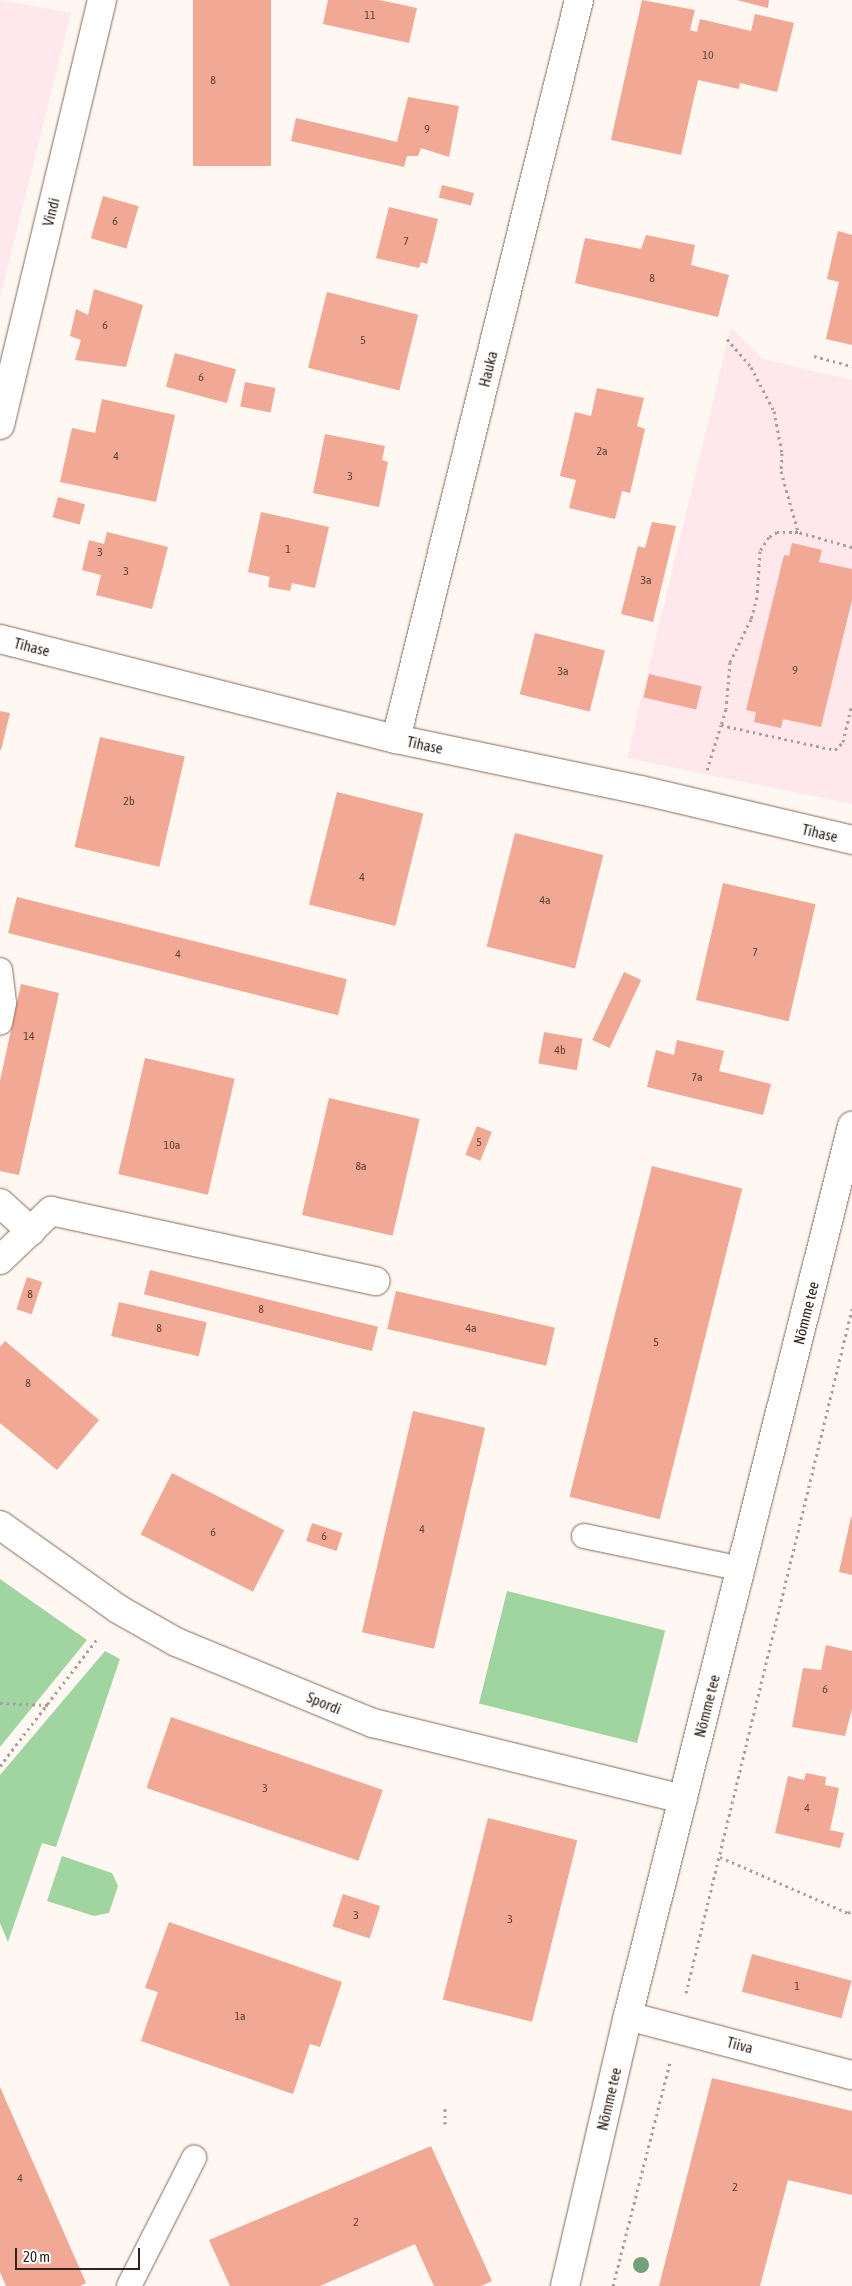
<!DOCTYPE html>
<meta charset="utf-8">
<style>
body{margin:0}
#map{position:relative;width:852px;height:2286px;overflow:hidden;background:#fef7f2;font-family:"Asap Condensed",sans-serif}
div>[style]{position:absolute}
.education>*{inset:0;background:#fee8eb}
.green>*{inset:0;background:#a0d5a1;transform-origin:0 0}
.building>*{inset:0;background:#f1a895;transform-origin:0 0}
.path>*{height:3px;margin-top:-1.5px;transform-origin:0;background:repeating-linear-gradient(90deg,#a99f99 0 2.5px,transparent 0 6.5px)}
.roads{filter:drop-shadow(0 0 1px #886a56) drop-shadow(0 0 1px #886a56)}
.lane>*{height:24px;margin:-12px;padding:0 12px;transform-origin:12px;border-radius:12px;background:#fff}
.street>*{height:28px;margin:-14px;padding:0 14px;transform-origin:14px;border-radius:14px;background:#fff}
.secondary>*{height:28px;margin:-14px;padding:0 14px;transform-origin:14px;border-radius:14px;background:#fff}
.trees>*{width:16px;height:16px;margin:-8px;border-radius:50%;background:#74a07a}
span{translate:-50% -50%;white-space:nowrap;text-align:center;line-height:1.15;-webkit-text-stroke:4px #fff;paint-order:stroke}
.number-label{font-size:12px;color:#61453a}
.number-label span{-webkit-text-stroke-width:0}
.street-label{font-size:15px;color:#31241c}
.scale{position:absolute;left:15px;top:2248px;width:125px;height:22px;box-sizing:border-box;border:2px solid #31241c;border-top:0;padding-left:6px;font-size:15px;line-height:18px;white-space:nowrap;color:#31241c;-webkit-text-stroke:4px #fff;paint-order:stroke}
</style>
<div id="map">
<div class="education">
<div style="clip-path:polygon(0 0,71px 13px,0 298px)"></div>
<div style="clip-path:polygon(731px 327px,763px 359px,852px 380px,852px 804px,627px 758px)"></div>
</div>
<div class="green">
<div style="clip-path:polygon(0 1579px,87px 1640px,0 1747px)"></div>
<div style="left:507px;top:1591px;width:163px;height:116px;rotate:14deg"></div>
<div style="clip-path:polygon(105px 1651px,120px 1659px,56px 1847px,42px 1843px,8px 1942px,0 1923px,0 1775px)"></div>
<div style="clip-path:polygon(62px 1856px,112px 1873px,118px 1886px,109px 1913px,94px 1916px,47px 1901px)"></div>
</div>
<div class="building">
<div style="left:193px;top:0;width:78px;height:166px"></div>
<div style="clip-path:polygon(328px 0,379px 0,417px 8px,409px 43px,323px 24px)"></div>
<div style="clip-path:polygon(642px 0,695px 10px,690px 30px,697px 32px,700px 19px,751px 31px,755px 14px,794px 23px,777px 92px,740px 83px,739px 89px,698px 80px,681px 155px,611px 140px)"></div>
<div style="clip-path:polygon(737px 0,769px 0,768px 8px)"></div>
<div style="clip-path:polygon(408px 97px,459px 106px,449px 157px,421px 148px,418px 156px,407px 156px,404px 167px,291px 141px,296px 118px,397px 142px)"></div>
<div style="left:442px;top:185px;width:33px;height:13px;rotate:14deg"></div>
<div style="left:103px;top:196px;width:37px;height:44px;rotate:16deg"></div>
<div style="clip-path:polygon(389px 207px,438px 219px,427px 264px,421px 262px,419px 268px,376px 258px)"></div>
<div style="clip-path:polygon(838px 231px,852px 235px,852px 345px,826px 339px,839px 282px,827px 279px)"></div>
<div style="clip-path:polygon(646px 235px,695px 245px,691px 265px,729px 275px,718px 317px,575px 283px,585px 238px,641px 249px)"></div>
<div style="clip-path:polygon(94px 289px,143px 305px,126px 367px,75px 360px,81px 340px,70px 336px,76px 309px,88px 315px)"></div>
<div style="left:327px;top:292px;width:94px;height:78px;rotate:14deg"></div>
<div style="left:175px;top:353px;width:63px;height:35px;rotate:15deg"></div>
<div style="left:245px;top:382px;width:31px;height:25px;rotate:11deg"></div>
<div style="clip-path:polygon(597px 388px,644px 398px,637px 426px,645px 429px,630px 493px,622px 491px,615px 519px,569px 508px,576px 480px,560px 476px,575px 412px,591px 416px)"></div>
<div style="clip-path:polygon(102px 399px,175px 415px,156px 502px,60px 482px,72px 428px,95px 433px)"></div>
<div style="clip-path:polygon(325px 434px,385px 446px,382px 460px,388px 462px,379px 507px,313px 493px)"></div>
<div style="left:58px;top:497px;width:28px;height:21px;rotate:15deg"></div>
<div style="clip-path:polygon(261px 512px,329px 527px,315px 588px,292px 583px,290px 591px,268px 587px,270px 577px,248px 572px)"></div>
<div style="clip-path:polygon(652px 522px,676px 526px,653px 622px,621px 614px,638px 546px,645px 548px)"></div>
<div style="clip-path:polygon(107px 532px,168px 547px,152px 609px,96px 595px,101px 575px,82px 570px,89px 540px,104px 544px)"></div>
<div style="clip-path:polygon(792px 543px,822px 550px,819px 562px,852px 569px,852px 600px,821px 727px,783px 719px,781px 728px,754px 722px,756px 712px,746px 710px,784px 555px,789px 556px)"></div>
<div style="left:535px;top:633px;width:72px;height:63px;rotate:14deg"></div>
<div style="left:649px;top:674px;width:54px;height:24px;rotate:13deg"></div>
<div style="clip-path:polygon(0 711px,10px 713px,1px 750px,0 750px)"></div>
<div style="left:100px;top:737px;width:87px;height:113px;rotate:13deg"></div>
<div style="left:337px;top:792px;width:89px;height:116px;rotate:14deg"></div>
<div style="left:515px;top:833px;width:91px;height:117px;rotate:14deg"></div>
<div style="left:723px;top:883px;width:95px;height:120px;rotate:13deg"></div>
<div style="left:17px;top:897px;width:340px;height:37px;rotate:14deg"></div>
<div style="left:624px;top:972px;width:19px;height:75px;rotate:25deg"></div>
<div style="clip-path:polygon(21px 984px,59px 993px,19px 1175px,0 1171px,0 1081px)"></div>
<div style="left:544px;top:1032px;width:39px;height:32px;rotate:10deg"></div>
<div style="clip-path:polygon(677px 1040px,724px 1051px,719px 1071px,771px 1084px,763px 1115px,647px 1087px,656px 1050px,674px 1055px)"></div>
<div style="left:145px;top:1058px;width:92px;height:119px;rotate:13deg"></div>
<div style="left:329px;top:1098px;width:93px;height:120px;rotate:13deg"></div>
<div style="left:477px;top:1126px;width:16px;height:31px;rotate:22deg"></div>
<div style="left:652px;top:1166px;width:93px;height:341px;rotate:14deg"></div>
<div style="left:150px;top:1270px;width:235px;height:25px;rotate:14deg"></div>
<div style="left:27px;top:1277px;width:16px;height:34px;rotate:18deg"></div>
<div style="left:396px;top:1291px;width:163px;height:39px;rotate:13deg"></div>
<div style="left:119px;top:1302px;width:90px;height:35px;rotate:13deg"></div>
<div style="clip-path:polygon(5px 1341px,99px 1420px,57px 1470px,0 1423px,0 1347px)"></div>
<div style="left:413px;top:1411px;width:74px;height:227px;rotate:13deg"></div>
<div style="left:172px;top:1473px;width:126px;height:69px;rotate:27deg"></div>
<div style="clip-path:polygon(851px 1517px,852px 1517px,852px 1575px,839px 1572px)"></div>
<div style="left:312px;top:1523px;width:32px;height:19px;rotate:18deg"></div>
<div style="clip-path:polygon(826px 1645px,852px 1651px,852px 1709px,845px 1736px,792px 1727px,803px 1668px,821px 1670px)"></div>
<div style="left:171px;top:1717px;width:224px;height:75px;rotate:19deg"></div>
<div style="clip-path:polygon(806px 1773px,826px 1777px,825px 1785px,839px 1788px,830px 1830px,844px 1833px,840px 1848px,775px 1833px,788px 1776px,804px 1780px)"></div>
<div style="left:488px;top:1818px;width:92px;height:187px;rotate:14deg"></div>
<div style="left:343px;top:1894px;width:39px;height:34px;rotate:18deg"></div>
<div style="clip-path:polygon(169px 1922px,342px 1982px,320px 2047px,310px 2044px,293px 2094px,141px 2041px,158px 1992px,145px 1988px)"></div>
<div style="left:752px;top:1954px;width:103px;height:39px;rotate:15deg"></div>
<div style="clip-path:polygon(712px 2078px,852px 2111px,852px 2195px,788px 2180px,760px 2286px,659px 2286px)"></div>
<div style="clip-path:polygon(0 2087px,86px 2283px,80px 2286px,6px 2286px,0 2272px)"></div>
<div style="clip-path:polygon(431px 2146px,492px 2281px,481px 2286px,434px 2286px,415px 2244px,320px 2286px,230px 2286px,209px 2240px)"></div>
</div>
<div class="path">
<div style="left:727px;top:339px;width:37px;rotate:49deg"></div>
<div style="left:751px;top:367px;width:50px;rotate:62.4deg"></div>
<div style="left:774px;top:411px;width:43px;rotate:79.2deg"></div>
<div style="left:782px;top:453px;width:18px;rotate:93deg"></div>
<div style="left:781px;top:471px;width:63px;rotate:74.4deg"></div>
<div style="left:814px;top:356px;width:39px;rotate:15deg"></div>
<div style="left:852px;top:547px;width:56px;rotate:-164.5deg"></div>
<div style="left:798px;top:532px;width:21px;rotate:180deg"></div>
<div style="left:777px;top:532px;width:9px;rotate:148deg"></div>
<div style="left:769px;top:537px;width:17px;rotate:123deg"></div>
<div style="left:760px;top:551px;width:46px;rotate:93.7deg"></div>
<div style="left:757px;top:597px;width:23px;rotate:105deg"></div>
<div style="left:751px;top:619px;width:48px;rotate:116deg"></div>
<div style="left:730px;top:662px;width:47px;rotate:94.9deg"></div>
<div style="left:726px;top:709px;width:17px;rotate:107deg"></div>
<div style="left:721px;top:725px;width:117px;rotate:12.4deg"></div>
<div style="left:835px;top:750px;width:11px;rotate:-45deg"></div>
<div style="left:843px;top:742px;width:39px;rotate:-77deg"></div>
<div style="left:707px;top:770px;width:47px;rotate:-72.7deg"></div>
<div style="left:0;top:1703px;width:48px;rotate:2.4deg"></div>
<div style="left:0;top:1766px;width:161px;rotate:-52.6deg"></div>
<div style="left:720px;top:1857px;width:140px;rotate:23.6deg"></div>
<div style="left:848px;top:1913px;width:4px;rotate:-27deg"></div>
<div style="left:686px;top:1993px;width:704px;rotate:-76.36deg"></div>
<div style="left:445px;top:2124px;width:18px;rotate:-90deg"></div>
<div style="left:613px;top:2286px;width:230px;rotate:-75.7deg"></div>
</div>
<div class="roads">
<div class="lane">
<div style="left:0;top:970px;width:33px;rotate:83deg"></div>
<div style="left:4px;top:1003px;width:20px;rotate:101deg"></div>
<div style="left:584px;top:1536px;width:161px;rotate:11.8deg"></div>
<div style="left:129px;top:2286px;width:144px;rotate:-63.1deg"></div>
</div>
<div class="street">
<div style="left:0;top:425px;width:437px;rotate:-76.5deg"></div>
<div style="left:0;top:639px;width:408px;rotate:14.2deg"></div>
<div style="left:396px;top:739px;width:250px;rotate:11.8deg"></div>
<div style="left:641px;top:790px;width:217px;rotate:13.3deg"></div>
<div style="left:396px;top:739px;width:761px;rotate:-76.09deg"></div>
<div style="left:0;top:1203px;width:42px;rotate:42.1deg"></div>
<div style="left:0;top:1260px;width:71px;rotate:-43.9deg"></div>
<div style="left:51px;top:1211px;width:332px;rotate:12.2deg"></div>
<div style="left:0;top:1525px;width:145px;rotate:35.4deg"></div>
<div style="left:118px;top:1609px;width:67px;rotate:29.6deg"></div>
<div style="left:176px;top:1642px;width:213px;rotate:22.4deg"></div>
<div style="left:373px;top:1723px;width:319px;rotate:13.8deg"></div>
<div style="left:628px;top:2016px;width:232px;rotate:14.8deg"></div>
</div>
<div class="secondary">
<div style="left:565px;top:2286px;width:277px;rotate:-76.9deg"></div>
<div style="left:628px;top:2016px;width:918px;rotate:-75.87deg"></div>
</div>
</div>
<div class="trees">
<div style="left:641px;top:2265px"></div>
</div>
<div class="number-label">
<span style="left:370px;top:16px">11</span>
<span style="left:708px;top:56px">10</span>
<span style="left:213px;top:81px">8</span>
<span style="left:427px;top:130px">9</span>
<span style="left:115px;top:222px">6</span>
<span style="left:406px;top:242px">7</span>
<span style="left:652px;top:279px">8</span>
<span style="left:105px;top:326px">6</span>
<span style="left:363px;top:341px">5</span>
<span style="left:201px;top:378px">6</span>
<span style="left:602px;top:452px">2a</span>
<span style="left:116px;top:457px">4</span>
<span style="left:350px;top:477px">3</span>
<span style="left:288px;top:550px">1</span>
<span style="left:100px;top:553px">3</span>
<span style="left:126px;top:572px">3</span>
<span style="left:646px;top:581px">3a</span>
<span style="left:795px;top:671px">9</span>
<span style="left:563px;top:672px">3a</span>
<span style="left:129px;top:802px">2b</span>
<span style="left:362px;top:878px">4</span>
<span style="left:545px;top:901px">4a</span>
<span style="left:755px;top:953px">7</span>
<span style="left:178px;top:955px">4</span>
<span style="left:29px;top:1037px">14</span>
<span style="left:560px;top:1051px">4b</span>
<span style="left:697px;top:1078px">7a</span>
<span style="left:479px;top:1143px">5</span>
<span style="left:172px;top:1146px">10a</span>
<span style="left:361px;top:1167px">8a</span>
<span style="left:30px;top:1295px">8</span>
<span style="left:261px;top:1310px">8</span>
<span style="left:159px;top:1329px">8</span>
<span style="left:471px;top:1329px">4a</span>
<span style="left:656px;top:1343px">5</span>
<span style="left:28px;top:1384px">8</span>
<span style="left:422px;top:1530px">4</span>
<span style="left:213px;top:1533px">6</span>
<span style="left:324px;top:1537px">6</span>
<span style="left:825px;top:1690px">6</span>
<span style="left:265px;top:1789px">3</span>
<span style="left:807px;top:1809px">4</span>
<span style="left:356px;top:1916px">3</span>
<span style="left:510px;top:1920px">3</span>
<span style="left:797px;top:1987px">1</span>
<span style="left:240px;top:2017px">1a</span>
<span style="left:20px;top:2179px">4</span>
<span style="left:735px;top:2188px">2</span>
<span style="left:356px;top:2223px">2</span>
</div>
<div class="street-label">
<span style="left:51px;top:212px;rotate:-76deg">Vindi</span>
<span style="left:488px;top:369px;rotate:-76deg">Hauka</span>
<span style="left:32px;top:647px;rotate:14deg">Tihase</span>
<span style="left:425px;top:745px;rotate:12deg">Tihase</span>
<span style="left:820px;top:833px;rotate:13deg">Tihase</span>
<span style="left:806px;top:1313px;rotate:-76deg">Nõmme tee</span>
<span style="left:324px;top:1703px;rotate:22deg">Spordi</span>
<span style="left:707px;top:1706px;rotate:-76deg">Nõmme tee</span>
<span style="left:740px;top:2045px;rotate:15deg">Tiiva</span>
<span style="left:609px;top:2099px;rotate:-77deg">Nõmme tee</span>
</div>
<div class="scale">20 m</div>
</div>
